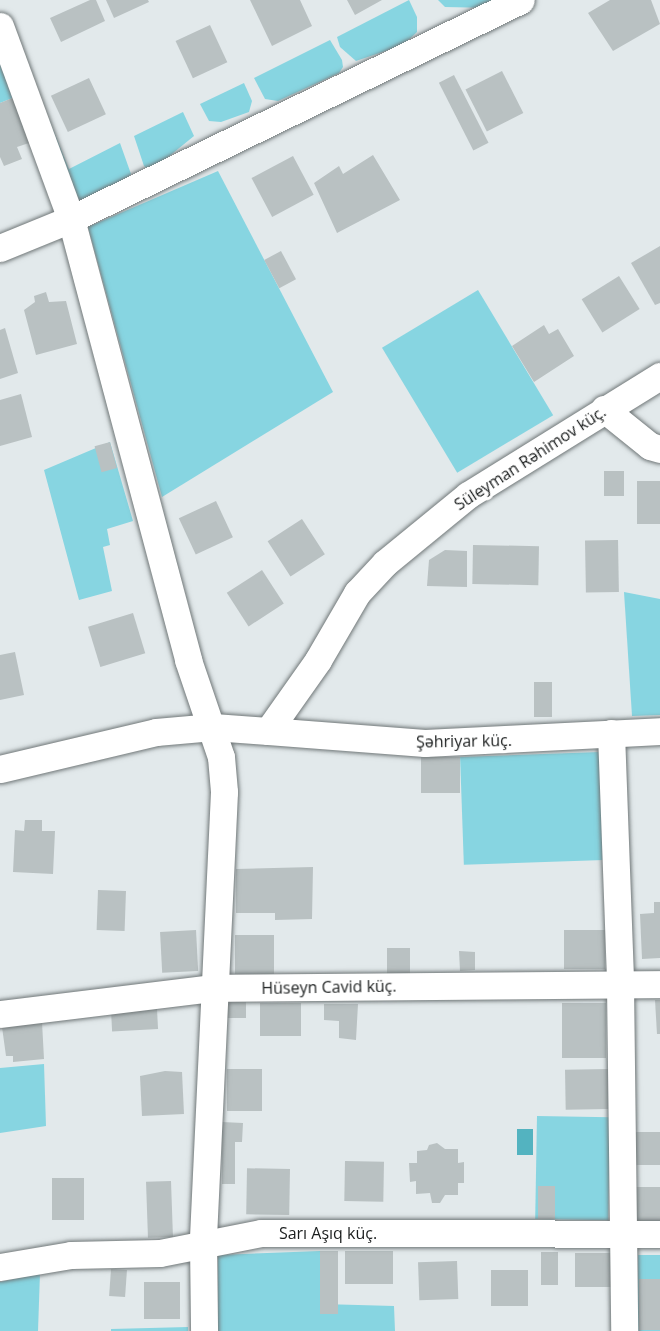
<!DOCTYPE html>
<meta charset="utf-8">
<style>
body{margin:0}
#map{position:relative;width:660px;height:1331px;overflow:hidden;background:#e2e9eb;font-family:"Open Sans",sans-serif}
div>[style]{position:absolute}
.green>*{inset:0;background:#87d5e1;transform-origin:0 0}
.water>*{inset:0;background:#53b3c0;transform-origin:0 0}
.building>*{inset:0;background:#b9c1c2;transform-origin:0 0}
.roads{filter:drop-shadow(0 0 2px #707778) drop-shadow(0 0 2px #707778)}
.street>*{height:27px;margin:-13.5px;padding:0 13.5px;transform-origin:13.5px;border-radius:13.5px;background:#fff}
span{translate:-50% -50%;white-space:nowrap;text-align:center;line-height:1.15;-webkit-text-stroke:6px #fff;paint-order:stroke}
.street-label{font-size:16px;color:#1a1d1d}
</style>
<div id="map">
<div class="green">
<div style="clip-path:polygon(409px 0,417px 17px,417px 32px,403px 45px,356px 61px,340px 47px,337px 37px)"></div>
<div style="clip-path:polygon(438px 0,507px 0,491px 8px,445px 7px)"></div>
<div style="clip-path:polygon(330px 40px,342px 60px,343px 67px,339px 73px,278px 101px,265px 99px,254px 78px)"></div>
<div style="clip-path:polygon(0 60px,15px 97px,0 103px)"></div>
<div style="clip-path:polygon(244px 83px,252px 101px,249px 112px,221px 122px,209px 121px,200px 104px)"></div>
<div style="clip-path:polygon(183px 112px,194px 136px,151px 171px,144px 166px,134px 136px)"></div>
<div style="clip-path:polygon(48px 117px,69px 169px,120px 143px,131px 174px,112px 196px,76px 206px,47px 131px)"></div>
<div style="clip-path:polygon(218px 171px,333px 392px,162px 497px,88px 227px)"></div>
<div style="left:478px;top:290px;width:146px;height:112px;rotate:59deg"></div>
<div style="clip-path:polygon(110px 442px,133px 521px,107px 529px,110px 545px,103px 547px,112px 591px,79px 600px,44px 470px)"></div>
<div style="clip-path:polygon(624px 592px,660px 599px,660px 715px,632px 716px)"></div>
<div style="left:600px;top:752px;width:108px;height:140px;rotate:88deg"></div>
<div style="clip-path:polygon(44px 1064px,46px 1126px,0 1133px,0 1068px)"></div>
<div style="left:537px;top:1116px;width:73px;height:103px;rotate:1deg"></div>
<div style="clip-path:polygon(320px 1251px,322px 1304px,394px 1306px,395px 1331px,218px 1331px,218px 1255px)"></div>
<div style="left:660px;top:1255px;width:76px;height:22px;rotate:90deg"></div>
<div style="clip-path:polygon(40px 1273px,38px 1331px,0 1331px,0 1282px)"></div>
<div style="clip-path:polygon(188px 1327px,188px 1331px,111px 1331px,111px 1329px)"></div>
</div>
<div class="water">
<div style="left:533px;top:1129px;width:26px;height:16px;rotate:90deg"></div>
</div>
<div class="building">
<div style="clip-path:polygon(90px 0,96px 0,105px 21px,61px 42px,50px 18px)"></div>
<div style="clip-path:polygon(106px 0,148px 0,149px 2px,114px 18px)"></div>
<div style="clip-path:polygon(250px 0,300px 0,312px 26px,272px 46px)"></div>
<div style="clip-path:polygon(347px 0,382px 0,355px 15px)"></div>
<div style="clip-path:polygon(610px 0,651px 0,660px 24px,613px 51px,588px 13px)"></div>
<div style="left:210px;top:25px;width:41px;height:38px;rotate:65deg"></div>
<div style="left:502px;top:71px;width:47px;height:41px;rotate:63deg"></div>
<div style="left:454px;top:75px;width:76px;height:17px;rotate:63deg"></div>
<div style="left:89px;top:78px;width:40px;height:42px;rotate:65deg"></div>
<div style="clip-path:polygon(15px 97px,32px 142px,17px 147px,22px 159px,4px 166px,0 157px,0 103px)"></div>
<div style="clip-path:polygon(373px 155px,400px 200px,337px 233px,314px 183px,339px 166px,343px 174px)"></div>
<div style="left:293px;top:156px;width:44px;height:47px;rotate:62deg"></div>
<div style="clip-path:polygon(660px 246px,660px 303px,655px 305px,631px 263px)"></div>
<div style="left:281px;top:251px;width:32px;height:19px;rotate:62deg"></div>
<div style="left:619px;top:276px;width:39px;height:44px;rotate:58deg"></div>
<div style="clip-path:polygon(46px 292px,49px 302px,66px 301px,77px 344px,36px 355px,24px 310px,35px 302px,34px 296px)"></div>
<div style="clip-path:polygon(544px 325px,549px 334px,558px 329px,574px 356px,534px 382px,512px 346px)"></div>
<div style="clip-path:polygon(5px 328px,18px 373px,0 379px,0 330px)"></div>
<div style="clip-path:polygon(21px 394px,32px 437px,0 446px,0 400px)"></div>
<div style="left:110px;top:442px;width:27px;height:16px;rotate:75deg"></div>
<div style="left:604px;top:471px;width:20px;height:25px"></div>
<div style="left:637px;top:481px;width:23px;height:43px"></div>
<div style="left:216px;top:501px;width:40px;height:41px;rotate:65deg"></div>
<div style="left:302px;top:519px;width:42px;height:41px;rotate:57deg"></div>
<div style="left:618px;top:540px;width:52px;height:33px;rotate:89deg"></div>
<div style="left:473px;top:545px;width:66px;height:39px;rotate:1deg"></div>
<div style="clip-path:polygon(445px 550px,467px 551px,467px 587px,427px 586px,429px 560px)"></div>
<div style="left:262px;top:570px;width:40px;height:42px;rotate:57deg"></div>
<div style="left:133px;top:613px;width:42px;height:47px;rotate:73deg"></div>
<div style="clip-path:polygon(15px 652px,24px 695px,0 700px,0 655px)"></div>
<div style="left:552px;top:682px;width:35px;height:18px;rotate:90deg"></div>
<div style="left:460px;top:757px;width:36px;height:39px;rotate:90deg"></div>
<div style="clip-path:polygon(25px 820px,42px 820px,42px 831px,55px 831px,53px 874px,13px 872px,15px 830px,24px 831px)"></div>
<div style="clip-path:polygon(313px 867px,312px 919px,275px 920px,275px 913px,236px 913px,236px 869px)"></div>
<div style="left:98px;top:890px;width:28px;height:40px;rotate:2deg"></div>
<div style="clip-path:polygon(654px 902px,660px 902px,660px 958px,642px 959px,640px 914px,654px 913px)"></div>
<div style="left:196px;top:930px;width:41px;height:36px;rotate:87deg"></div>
<div style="left:564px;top:930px;width:41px;height:39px"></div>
<div style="left:235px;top:935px;width:39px;height:39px"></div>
<div style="left:387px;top:948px;width:23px;height:26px"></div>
<div style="clip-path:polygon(459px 951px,475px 952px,475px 970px,460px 971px)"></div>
<div style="clip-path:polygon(655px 1000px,660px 1000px,660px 1034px,657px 1034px)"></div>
<div style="left:221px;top:1002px;width:25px;height:16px"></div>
<div style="left:260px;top:1003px;width:41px;height:33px"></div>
<div style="left:562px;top:1003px;width:44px;height:55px"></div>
<div style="clip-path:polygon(324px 1004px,358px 1004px,356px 1040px,339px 1038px,339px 1021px,324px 1020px)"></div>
<div style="left:157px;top:1009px;width:20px;height:46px;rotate:87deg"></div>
<div style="clip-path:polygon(42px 1022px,44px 1059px,13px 1062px,13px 1056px,6px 1056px,2px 1027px)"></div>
<div style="left:227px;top:1069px;width:35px;height:42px"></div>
<div style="left:608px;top:1069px;width:40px;height:43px;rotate:89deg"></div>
<div style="clip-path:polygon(165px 1071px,182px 1072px,184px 1114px,142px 1116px,140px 1076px)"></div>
<div style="clip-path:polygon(222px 1122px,243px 1123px,242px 1142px,235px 1142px,235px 1184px,222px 1184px)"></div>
<div style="left:660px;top:1132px;width:33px;height:26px;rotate:90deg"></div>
<div style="clip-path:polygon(437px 1143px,445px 1149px,458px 1149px,458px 1163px,464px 1162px,464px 1183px,458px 1183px,458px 1195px,445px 1195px,440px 1203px,432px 1203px,430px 1193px,416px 1194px,416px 1181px,410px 1182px,409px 1163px,417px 1163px,417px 1151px,427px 1150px,429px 1145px)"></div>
<div style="left:345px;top:1161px;width:39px;height:40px;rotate:1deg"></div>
<div style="left:290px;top:1169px;width:46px;height:43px;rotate:91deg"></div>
<div style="left:52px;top:1178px;width:32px;height:42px"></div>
<div style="left:171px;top:1181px;width:56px;height:25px;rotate:88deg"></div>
<div style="left:538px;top:1186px;width:17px;height:33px"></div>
<div style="left:660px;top:1187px;width:35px;height:25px;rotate:90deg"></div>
<div style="left:320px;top:1251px;width:18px;height:63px"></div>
<div style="left:345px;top:1251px;width:48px;height:33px"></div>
<div style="left:541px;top:1252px;width:17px;height:33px"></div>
<div style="left:575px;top:1253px;width:38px;height:34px"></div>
<div style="left:457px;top:1261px;width:38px;height:39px;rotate:88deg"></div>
<div style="left:111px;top:1269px;width:16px;height:27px;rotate:4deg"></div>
<div style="left:491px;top:1270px;width:37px;height:36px"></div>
<div style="left:639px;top:1279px;width:21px;height:51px"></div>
<div style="left:180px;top:1282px;width:37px;height:36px;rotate:90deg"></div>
</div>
<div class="roads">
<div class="street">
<div style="left:0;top:26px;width:206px;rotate:69.8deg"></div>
<div style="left:71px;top:219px;width:456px;rotate:75.1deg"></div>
<div style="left:188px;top:660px;width:102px;rotate:71.2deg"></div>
<div style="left:221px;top:757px;width:35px;rotate:85deg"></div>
<div style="left:224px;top:792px;width:451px;rotate:92.7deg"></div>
<div style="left:203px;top:1243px;width:88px;rotate:89.3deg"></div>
<div style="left:0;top:248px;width:77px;rotate:-22.2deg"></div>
<div style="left:71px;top:219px;width:500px;rotate:-25.95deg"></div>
<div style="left:604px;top:409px;width:59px;rotate:38.8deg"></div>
<div style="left:650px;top:446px;width:10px;rotate:17deg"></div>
<div style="left:268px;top:731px;width:157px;rotate:4.4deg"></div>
<div style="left:425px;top:743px;width:235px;rotate:-2.9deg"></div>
<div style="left:611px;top:733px;width:251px;rotate:87.9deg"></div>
<div style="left:620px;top:984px;width:347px;rotate:89.3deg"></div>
<div style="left:0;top:769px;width:160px;rotate:-13.3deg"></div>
<div style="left:156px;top:732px;width:57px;rotate:-5deg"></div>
<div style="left:213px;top:727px;width:55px;rotate:4.2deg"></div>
<div style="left:268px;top:731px;width:87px;rotate:-54.8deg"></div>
<div style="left:318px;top:660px;width:78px;rotate:-59.8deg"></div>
<div style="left:357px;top:593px;width:41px;rotate:-47deg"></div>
<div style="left:385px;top:563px;width:107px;rotate:-39.3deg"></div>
<div style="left:468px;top:495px;width:226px;rotate:-31.8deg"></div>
<div style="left:0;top:1014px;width:214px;rotate:-7deg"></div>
<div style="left:212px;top:988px;width:448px;rotate:-0.5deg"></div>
<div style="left:0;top:1267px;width:72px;rotate:-9.6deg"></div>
<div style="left:71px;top:1255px;width:89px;rotate:-1.3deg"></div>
<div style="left:160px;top:1253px;width:103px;rotate:-11.2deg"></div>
<div style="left:261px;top:1233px;width:399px;rotate:0.1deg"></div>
</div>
</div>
<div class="street-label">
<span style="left:530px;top:458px;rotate:-33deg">Süleyman Rəhimov küç.</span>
<span style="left:464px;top:741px;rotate:-1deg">Şəhriyar küç.</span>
<span style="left:329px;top:987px;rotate:-1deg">Hüseyn Cavid küç.</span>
<span style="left:328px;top:1233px">Sarı Aşıq küç.</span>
</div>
</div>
